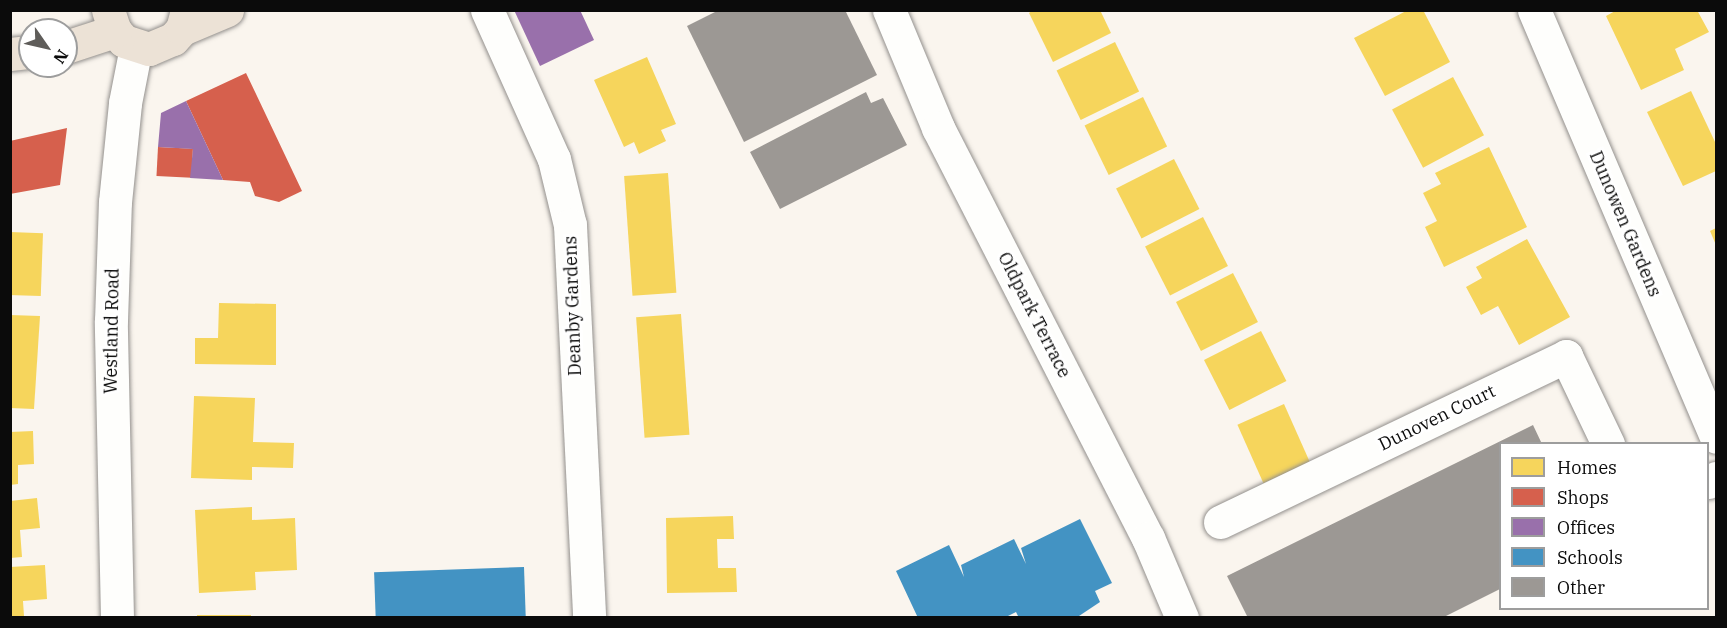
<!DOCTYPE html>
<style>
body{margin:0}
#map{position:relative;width:1727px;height:628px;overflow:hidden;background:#faf5ee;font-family:"IBM Plex Serif",serif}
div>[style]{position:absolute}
.homes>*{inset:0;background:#f6d55c;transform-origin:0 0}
.shops>*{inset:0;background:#d6604d;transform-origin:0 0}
.offices>*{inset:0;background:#9970ab}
.schools>*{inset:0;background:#4393c3;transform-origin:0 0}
.building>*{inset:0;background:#9c9894}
.roads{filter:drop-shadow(0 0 2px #93908d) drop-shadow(0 0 2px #93908d)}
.minor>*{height:33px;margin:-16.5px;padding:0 16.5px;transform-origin:16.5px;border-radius:16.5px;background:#fefefc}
.major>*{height:33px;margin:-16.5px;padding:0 16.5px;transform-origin:16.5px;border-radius:16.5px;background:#ece2d6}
span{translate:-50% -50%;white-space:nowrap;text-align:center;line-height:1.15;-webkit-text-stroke:6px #fff;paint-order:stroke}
.street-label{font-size:18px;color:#0b0b0b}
.frame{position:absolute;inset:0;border:12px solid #0b0b0b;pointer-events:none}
.legend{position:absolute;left:1499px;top:442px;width:210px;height:168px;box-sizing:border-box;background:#fff;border:2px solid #9d9d9d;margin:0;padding:8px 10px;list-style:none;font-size:18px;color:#0b0b0b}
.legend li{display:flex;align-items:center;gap:12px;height:30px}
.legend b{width:30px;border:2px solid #9d9d9d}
.north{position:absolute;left:18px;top:18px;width:60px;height:60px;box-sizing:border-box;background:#fff;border:2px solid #9d9d9d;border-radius:50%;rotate:124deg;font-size:16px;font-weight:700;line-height:24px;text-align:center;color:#0b0b0b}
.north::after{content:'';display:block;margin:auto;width:21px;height:27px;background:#5f5d5a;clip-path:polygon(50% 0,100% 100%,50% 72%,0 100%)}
</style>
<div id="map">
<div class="homes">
<div style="clip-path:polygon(1033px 10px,1100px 10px,1111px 33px,1053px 62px,1029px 13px)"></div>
<div style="clip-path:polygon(1408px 10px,1423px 10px,1450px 62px,1385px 96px,1354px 38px)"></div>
<div style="clip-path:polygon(1617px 10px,1697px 10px,1709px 32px,1675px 49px,1684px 70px,1641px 90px,1606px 16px)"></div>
<div style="left:1115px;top:42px;width:55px;height:65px;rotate:64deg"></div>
<div style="clip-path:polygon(647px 57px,676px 124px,661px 130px,666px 141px,639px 154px,634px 142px,624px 147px,594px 80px)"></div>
<div style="left:1453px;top:77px;width:66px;height:69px;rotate:62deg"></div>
<div style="clip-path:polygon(1691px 91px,1716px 144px,1716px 171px,1683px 186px,1647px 112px)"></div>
<div style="left:1143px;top:97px;width:55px;height:65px;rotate:64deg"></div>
<div style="clip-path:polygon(1489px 147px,1527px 227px,1444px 267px,1425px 227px,1437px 221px,1423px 193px,1441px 184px,1435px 173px)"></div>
<div style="left:1174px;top:159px;width:56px;height:65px;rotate:63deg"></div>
<div style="left:668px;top:173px;width:120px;height:44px;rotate:86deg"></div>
<div style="left:1203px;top:217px;width:55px;height:65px;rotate:63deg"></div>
<div style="clip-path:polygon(1716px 228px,1716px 245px,1710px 231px)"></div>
<div style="left:10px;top:232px;width:33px;height:63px;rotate:2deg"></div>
<div style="clip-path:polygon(1527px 239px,1570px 317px,1519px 345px,1498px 306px,1481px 315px,1466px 287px,1482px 278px,1476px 267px)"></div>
<div style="left:1233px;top:273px;width:55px;height:64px;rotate:63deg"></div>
<div style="clip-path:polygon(219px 303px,276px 304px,276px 365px,195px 364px,195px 338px,218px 338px)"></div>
<div style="left:681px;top:314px;width:121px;height:45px;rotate:86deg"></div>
<div style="clip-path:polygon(10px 315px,40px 316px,34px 409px,10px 408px)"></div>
<div style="left:1261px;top:331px;width:56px;height:64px;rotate:63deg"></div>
<div style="clip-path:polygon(194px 396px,255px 398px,253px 442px,294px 443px,293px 468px,252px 467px,252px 480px,191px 478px)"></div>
<div style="left:1284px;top:404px;width:64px;height:51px;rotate:66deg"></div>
<div style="clip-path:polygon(33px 431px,34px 464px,18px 465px,18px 484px,10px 485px,10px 432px)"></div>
<div style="clip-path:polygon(37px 498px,40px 528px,20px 530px,22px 557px,10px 558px,10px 501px)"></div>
<div style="clip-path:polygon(252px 507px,252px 520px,295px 518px,297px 570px,255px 572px,256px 590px,199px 593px,195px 510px)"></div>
<div style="clip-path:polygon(733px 516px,734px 539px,717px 539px,718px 568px,736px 568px,737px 592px,667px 593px,666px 518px)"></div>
<div style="clip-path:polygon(45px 565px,47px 599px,23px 601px,24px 616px,10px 617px,10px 567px)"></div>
<div style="left:197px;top:615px;width:54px;height:3px"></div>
</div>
<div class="shops">
<div style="clip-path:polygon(246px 73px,302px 191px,279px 202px,255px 196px,250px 182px,223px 180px,186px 101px)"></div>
<div style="clip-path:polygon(67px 128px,60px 185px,10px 194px,10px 141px)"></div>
<div style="left:158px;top:147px;width:35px;height:29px;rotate:3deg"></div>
</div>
<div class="offices">
<div style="clip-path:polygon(514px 10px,580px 10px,594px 40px,540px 66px)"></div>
<div style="clip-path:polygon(186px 101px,223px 180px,190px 178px,193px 149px,158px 147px,161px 113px)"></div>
</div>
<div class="schools">
<div style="clip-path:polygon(1080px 519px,1112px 583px,1095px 591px,1100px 602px,1076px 618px,1019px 618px,1016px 612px,1004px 618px,918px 618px,896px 571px,949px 545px,964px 577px,961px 565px,1014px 539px,1026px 564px,1021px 548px)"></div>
<div style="left:524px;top:567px;width:51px;height:150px;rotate:88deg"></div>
</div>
<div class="building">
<div style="clip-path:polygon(719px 10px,845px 10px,877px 75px,744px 142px,687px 26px)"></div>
<div style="clip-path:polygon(866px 92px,871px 103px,883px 98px,907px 145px,780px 209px,750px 152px)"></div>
<div style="clip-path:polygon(1533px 425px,1542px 444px,1500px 444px,1500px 589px,1442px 618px,1248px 618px,1227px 576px)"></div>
</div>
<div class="roads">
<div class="minor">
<div style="left:487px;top:10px;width:163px;rotate:65.8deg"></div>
<div style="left:554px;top:159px;width:68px;rotate:76.4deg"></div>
<div style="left:570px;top:225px;width:393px;rotate:87.2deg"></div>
<div style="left:889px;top:10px;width:128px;rotate:67.4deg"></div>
<div style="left:938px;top:128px;width:461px;rotate:62.9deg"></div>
<div style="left:1148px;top:538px;width:87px;rotate:67deg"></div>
<div style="left:1534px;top:10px;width:464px;rotate:66.9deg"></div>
<div style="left:1708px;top:482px;width:9px;rotate:-27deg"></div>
<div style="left:1220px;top:522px;width:384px;rotate:-25.6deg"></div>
<div style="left:1566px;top:356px;width:98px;rotate:64.5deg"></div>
<div style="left:117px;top:618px;width:297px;rotate:-91.2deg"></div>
<div style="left:111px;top:321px;width:119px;rotate:-88.1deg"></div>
<div style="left:115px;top:202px;width:100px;rotate:-84.2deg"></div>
<div style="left:125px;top:103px;width:57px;rotate:-78.9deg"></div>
</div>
<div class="major">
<div style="left:108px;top:10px;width:22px;rotate:72deg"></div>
<div style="left:115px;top:31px;width:13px;rotate:48deg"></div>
<div style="left:124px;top:41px;width:26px;rotate:18deg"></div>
<div style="left:149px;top:49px;width:26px;rotate:-23deg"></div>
<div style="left:173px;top:39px;width:13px;rotate:-48deg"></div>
<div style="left:182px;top:29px;width:20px;rotate:-75deg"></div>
<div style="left:182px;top:29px;width:49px;rotate:-22.9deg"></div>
<div style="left:66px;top:47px;width:52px;rotate:-18.1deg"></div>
<div style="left:10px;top:54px;width:20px;rotate:-6deg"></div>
</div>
</div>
<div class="street-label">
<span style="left:1625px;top:224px;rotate:67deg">Dunowen Gardens</span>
<span style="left:573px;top:306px;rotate:-92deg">Deanby Gardens</span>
<span style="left:1034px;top:315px;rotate:63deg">Oldpark Terrace</span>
<span style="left:112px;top:331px;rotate:-89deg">Westland Road</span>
<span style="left:1437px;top:418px;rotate:-26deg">Dunoven Court</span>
</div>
<div class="frame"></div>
<ul class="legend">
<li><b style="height:16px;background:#f6d55c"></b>Homes</li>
<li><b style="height:16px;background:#d6604d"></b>Shops</li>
<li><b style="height:16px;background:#9970ab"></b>Offices</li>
<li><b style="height:16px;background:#4393c3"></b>Schools</li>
<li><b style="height:16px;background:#9c9894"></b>Other</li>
</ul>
<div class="north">N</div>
</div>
